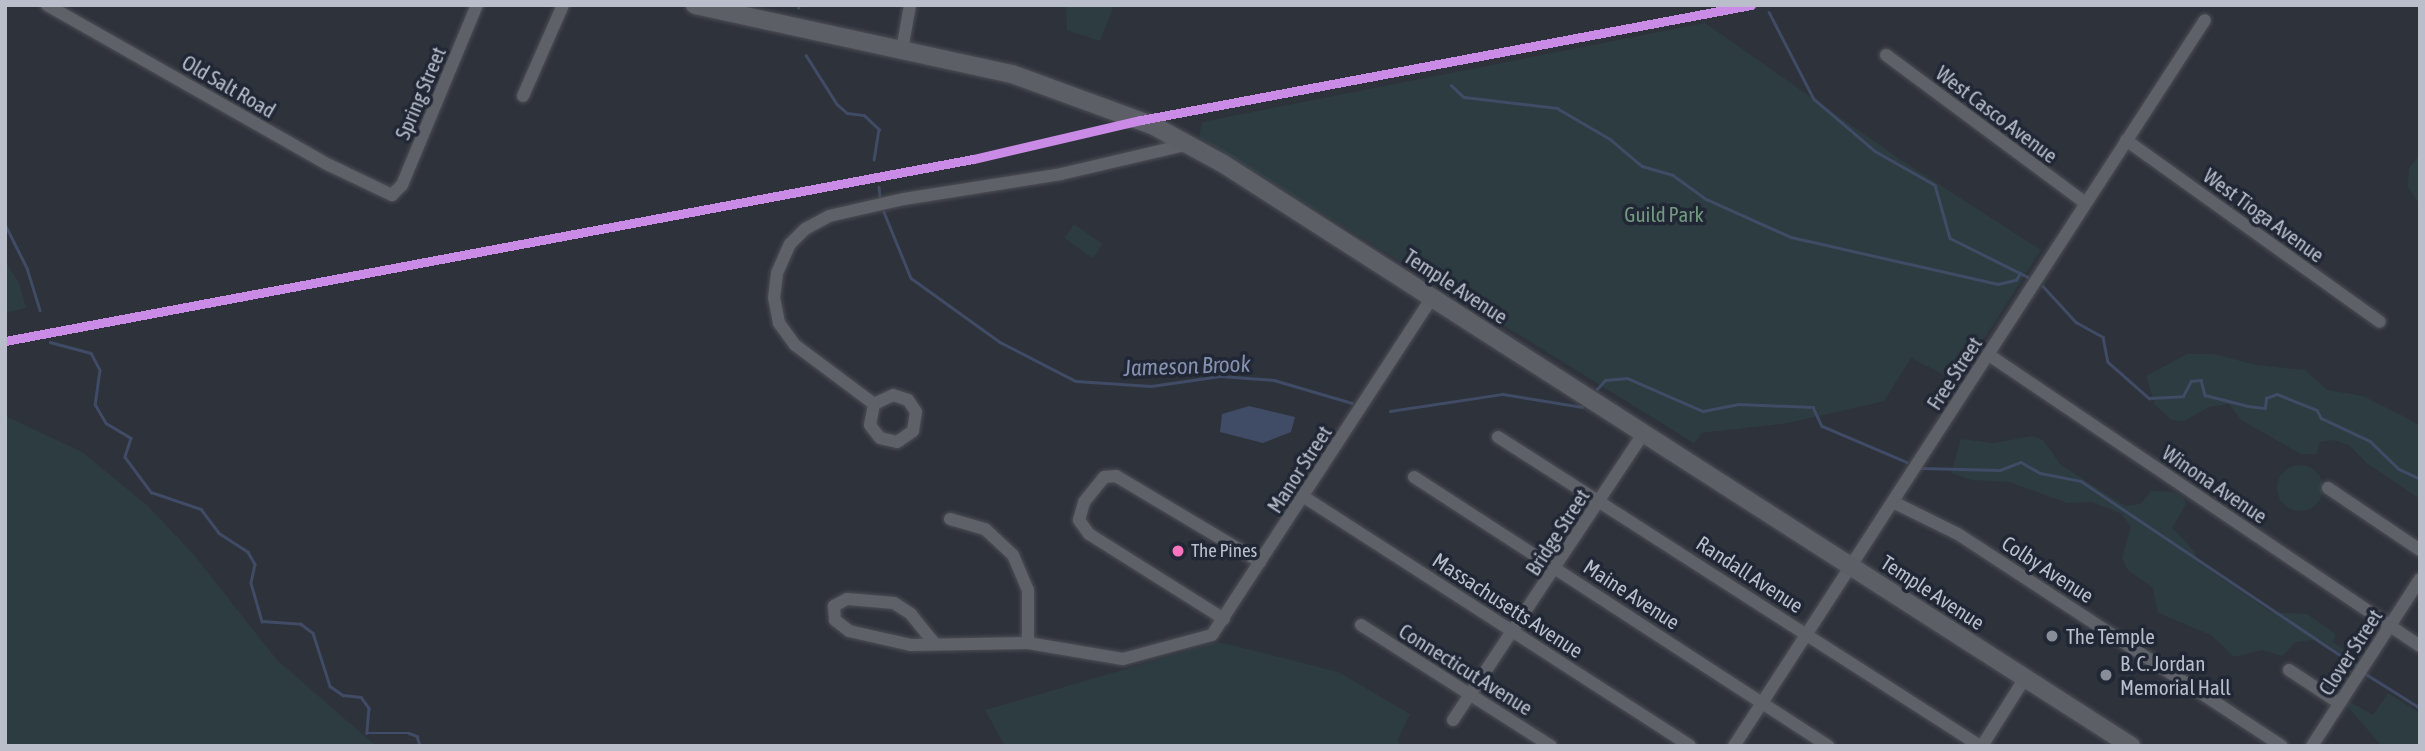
<!DOCTYPE html>
<style>
body{margin:0}
#map{position:relative;width:2425px;height:751px;overflow:hidden;background:#2e323b;font-family:"Asap Condensed",sans-serif}
div>[style]{position:absolute}
.green>*{inset:0;background:#2c3c41;transform-origin:0 0}
.round{border-radius:50%}
.water>*{inset:0;background:#404b65}
.stream>*{height:2.5px;margin:-1.25px;padding:0 1.25px;transform-origin:1.25px;border-radius:1.25px;background:#404b65}
.roads{filter:drop-shadow(0 0 2px #4c4e55) drop-shadow(0 0 2px #4c4e55)}
.street>*{height:12px;margin:-6px;padding:0 6px;transform-origin:6px;border-radius:6px;background:#5e6168}
.secondary>*{height:18px;margin:-9px;padding:0 9px;transform-origin:9px;border-radius:9px;background:#5d5f67}
.rail>*{height:5px;margin-top:-2.5px;transform-origin:0;background:repeating-linear-gradient(90deg,#212735 0 8px,#5d5f66 0 16px);box-sizing:border-box;border-block:2px solid #5d5f66}
.rail-1>*{height:9px;margin:-4.5px;padding:0 4.5px;transform-origin:4.5px;border-radius:4.5px;background:#ca8be6}
.dots>*{width:19px;height:19px;translate:-50% -50%;box-sizing:border-box;border:4px solid #212735;border-radius:50%}
span{translate:-50% -50%;white-space:nowrap;text-align:center;line-height:1.15;-webkit-text-stroke:7px #212735;paint-order:stroke}
.bus-label{font-size:19px;color:#b9beca}
.left{translate:0 -50%;text-align:left}
.street-label{font-size:21px;color:#b9beca}
.park-label{font-size:21px;color:#739980}
.poi-label{font-size:21px;color:#b9beca}
.water-label{font-size:23px;color:#8490af;font-style:italic}
.frame{position:absolute;inset:0;border:7px solid #b9beca;pointer-events:none}
</style>
<div id="map">
<div class="green">
<div style="clip-path:polygon(1066px 5px,1114px 5px,1100px 41px,1067px 30px)"></div>
<div style="clip-path:polygon(1705px 23px,1901px 160px,2041px 250px,1957px 381px,1911px 358px,1884px 401px,1788px 423px,1702px 433px,1694px 443px,1199px 137px,1202px 122px)"></div>
<div style="clip-path:polygon(2420px 155px,2420px 205px,2408px 187px,2409px 168px)"></div>
<div style="left:1074px;top:224px;width:35px;height:17px;rotate:35deg"></div>
<div style="clip-path:polygon(5px 261px,19px 283px,26px 308px,5px 313px)"></div>
<div style="clip-path:polygon(2187px 354px,2214px 354px,2256px 365px,2305px 370px,2327px 390px,2363px 396px,2405px 417px,2420px 426px,2420px 499px,2368px 464px,2349px 445px,2334px 440px,2320px 442px,2316px 454px,2301px 454px,2241px 420px,2229px 404px,2209px 407px,2184px 421px,2172px 420px,2155px 405px,2146px 376px)"></div>
<div style="clip-path:polygon(5px 416px,82px 452px,148px 506px,194px 555px,277px 660px,376px 746px,5px 746px)"></div>
<div style="clip-path:polygon(2032px 436px,2043px 440px,2061px 465px,2125px 506px,2140px 504px,2151px 491px,2174px 492px,2184px 498px,2186px 504px,2172px 528px,2194px 551px,2199px 563px,2271px 612px,2307px 614px,2336px 634px,2333px 642px,2357px 659px,2355px 663px,2319px 639px,2296px 642px,2282px 656px,2262px 650px,2234px 657px,2211px 635px,2158px 613px,2153px 588px,2128px 570px,2122px 558px,2131px 527px,2122px 514px,2092px 502px,2067px 503px,2009px 482px,1972px 480px,1951px 473px,1961px 439px,1994px 443px)"></div>
<div class="round" style="left:2277px;top:465px;width:46px;height:46px"></div>
<div style="clip-path:polygon(1219px 642px,1338px 672px,1410px 714px,1397px 741px,1404px 746px,1005px 746px,985px 710px)"></div>
<div style="clip-path:polygon(2388px 693px,2420px 713px,2420px 746px,2382px 746px,2346px 705px,2348px 701px,2373px 715px)"></div>
</div>
<div class="water">
<div style="clip-path:polygon(1249px 406px,1295px 417px,1291px 432px,1263px 443px,1220px 432px,1222px 414px)"></div>
</div>
<div class="stream">
<div style="left:798px;top:8px;width:3px;rotate:-72deg"></div>
<div style="left:1769px;top:12px;width:98px;rotate:62.7deg"></div>
<div style="left:1814px;top:99px;width:80px;rotate:40.4deg"></div>
<div style="left:1875px;top:151px;width:69px;rotate:29.5deg"></div>
<div style="left:1935px;top:185px;width:55px;rotate:74.2deg"></div>
<div style="left:1950px;top:238px;width:87px;rotate:26.6deg"></div>
<div style="left:806px;top:55px;width:58px;rotate:57.7deg"></div>
<div style="left:837px;top:104px;width:13px;rotate:42deg"></div>
<div style="left:847px;top:113px;width:17px;rotate:7deg"></div>
<div style="left:864px;top:115px;width:21px;rotate:43deg"></div>
<div style="left:879px;top:129px;width:31px;rotate:99deg"></div>
<div style="left:1451px;top:85px;width:18px;rotate:43deg"></div>
<div style="left:1464px;top:97px;width:94px;rotate:6.7deg"></div>
<div style="left:1557px;top:108px;width:61px;rotate:30.3deg"></div>
<div style="left:1610px;top:139px;width:42px;rotate:40.2deg"></div>
<div style="left:1642px;top:166px;width:32px;rotate:16deg"></div>
<div style="left:1673px;top:175px;width:41px;rotate:36deg"></div>
<div style="left:1706px;top:199px;width:93px;rotate:24.1deg"></div>
<div style="left:1791px;top:237px;width:212px;rotate:12.8deg"></div>
<div style="left:1998px;top:284px;width:18px;rotate:-13deg"></div>
<div style="left:2016px;top:280px;width:8px;rotate:-60deg"></div>
<div style="left:879px;top:187px;width:9px;rotate:84deg"></div>
<div style="left:884px;top:212px;width:71px;rotate:67.8deg"></div>
<div style="left:911px;top:278px;width:110px;rotate:35.7deg"></div>
<div style="left:1000px;top:342px;width:85px;rotate:27.2deg"></div>
<div style="left:1076px;top:381px;width:75px;rotate:3.8deg"></div>
<div style="left:1151px;top:386px;width:70px;rotate:-8.2deg"></div>
<div style="left:1220px;top:376px;width:54px;rotate:4.2deg"></div>
<div style="left:1274px;top:380px;width:81px;rotate:16.4deg"></div>
<div style="left:5px;top:224px;width:49px;rotate:63.4deg"></div>
<div style="left:27px;top:268px;width:44px;rotate:72.8deg"></div>
<div style="left:2043px;top:286px;width:49px;rotate:47.5deg"></div>
<div style="left:2076px;top:322px;width:31px;rotate:29deg"></div>
<div style="left:2103px;top:337px;width:25px;rotate:79deg"></div>
<div style="left:2108px;top:362px;width:55px;rotate:41.3deg"></div>
<div style="left:2149px;top:398px;width:34px;rotate:-3deg"></div>
<div style="left:2183px;top:396px;width:17px;rotate:-62deg"></div>
<div style="left:2191px;top:381px;width:10px;rotate:-6deg"></div>
<div style="left:2201px;top:380px;width:16px;rotate:75deg"></div>
<div style="left:2205px;top:395px;width:44px;rotate:14.3deg"></div>
<div style="left:2248px;top:406px;width:17px;rotate:7deg"></div>
<div style="left:2265px;top:408px;width:10px;rotate:-84deg"></div>
<div style="left:2266px;top:398px;width:12px;rotate:-20deg"></div>
<div style="left:2277px;top:394px;width:43px;rotate:21.8deg"></div>
<div style="left:2317px;top:410px;width:9px;rotate:63deg"></div>
<div style="left:2321px;top:418px;width:54px;rotate:25.1deg"></div>
<div style="left:2370px;top:441px;width:40px;rotate:44deg"></div>
<div style="left:2399px;top:469px;width:23px;rotate:25deg"></div>
<div style="left:50px;top:342px;width:42px;rotate:15deg"></div>
<div style="left:91px;top:353px;width:19px;rotate:62deg"></div>
<div style="left:100px;top:370px;width:34px;rotate:98deg"></div>
<div style="left:95px;top:404px;width:22px;rotate:60deg"></div>
<div style="left:106px;top:423px;width:29px;rotate:31deg"></div>
<div style="left:131px;top:438px;width:20px;rotate:108deg"></div>
<div style="left:125px;top:457px;width:44px;rotate:53.4deg"></div>
<div style="left:151px;top:492px;width:53px;rotate:18.8deg"></div>
<div style="left:201px;top:509px;width:30px;rotate:53deg"></div>
<div style="left:219px;top:533px;width:35px;rotate:33deg"></div>
<div style="left:248px;top:552px;width:14px;rotate:60deg"></div>
<div style="left:255px;top:564px;width:19px;rotate:102deg"></div>
<div style="left:251px;top:583px;width:40px;rotate:74deg"></div>
<div style="left:262px;top:621px;width:39px;rotate:4deg"></div>
<div style="left:301px;top:624px;width:15px;rotate:37deg"></div>
<div style="left:313px;top:633px;width:56px;rotate:72.2deg"></div>
<div style="left:330px;top:686px;width:16px;rotate:35deg"></div>
<div style="left:343px;top:695px;width:18px;rotate:6deg"></div>
<div style="left:361px;top:697px;width:14px;rotate:54deg"></div>
<div style="left:369px;top:708px;width:25px;rotate:95deg"></div>
<div style="left:367px;top:733px;width:42px"></div>
<div style="left:409px;top:733px;width:9px;rotate:21deg"></div>
<div style="left:417px;top:736px;width:10px;rotate:73deg"></div>
<div style="left:1597px;top:389px;width:12px;rotate:-48deg"></div>
<div style="left:1605px;top:380px;width:22px;rotate:-5deg"></div>
<div style="left:1627px;top:378px;width:83px;rotate:23.5deg"></div>
<div style="left:1703px;top:411px;width:36px;rotate:-11deg"></div>
<div style="left:1738px;top:404px;width:75px;rotate:2.3deg"></div>
<div style="left:1813px;top:407px;width:21px;rotate:65deg"></div>
<div style="left:1822px;top:426px;width:92px;rotate:23deg"></div>
<div style="left:1390px;top:411px;width:114px;rotate:-8.6deg"></div>
<div style="left:1503px;top:394px;width:80px;rotate:9.3deg"></div>
<div style="left:1921px;top:468px;width:79px;rotate:1.5deg"></div>
<div style="left:2000px;top:470px;width:22px;rotate:-21deg"></div>
<div style="left:2021px;top:462px;width:22px;rotate:30deg"></div>
<div style="left:2040px;top:473px;width:42px;rotate:11deg"></div>
<div style="left:2081px;top:481px;width:334px;rotate:33.9deg"></div>
<div style="left:2366px;top:674px;width:64px;rotate:32.2deg"></div>
</div>
<div class="roads">
<div class="street">
<div style="left:47px;top:5px;width:324px;rotate:29.6deg"></div>
<div style="left:329px;top:165px;width:70px;rotate:25.5deg"></div>
<div style="left:392px;top:195px;width:14px;rotate:-45deg"></div>
<div style="left:402px;top:185px;width:195px;rotate:-67.4deg"></div>
<div style="left:902px;top:50px;width:46px;rotate:-79.9deg"></div>
<div style="left:1886px;top:55px;width:248px;rotate:36.6deg"></div>
<div style="left:523px;top:96px;width:99px;rotate:-66.3deg"></div>
<div style="left:2126px;top:140px;width:312px;rotate:35.6deg"></div>
<div style="left:1989px;top:355px;width:520px;rotate:34.03deg"></div>
<div style="left:874px;top:404px;width:21px;rotate:-25deg"></div>
<div style="left:893px;top:395px;width:16px;rotate:18deg"></div>
<div style="left:908px;top:400px;width:14px;rotate:56deg"></div>
<div style="left:916px;top:412px;width:19px;rotate:99deg"></div>
<div style="left:913px;top:431px;width:19px;rotate:145deg"></div>
<div style="left:897px;top:442px;width:17px;rotate:-167deg"></div>
<div style="left:880px;top:438px;width:16px;rotate:-128deg"></div>
<div style="left:870px;top:425px;width:21px;rotate:-79deg"></div>
<div style="left:874px;top:404px;width:99px;rotate:-143.2deg"></div>
<div style="left:795px;top:345px;width:27px;rotate:-126deg"></div>
<div style="left:779px;top:323px;width:25px;rotate:-101deg"></div>
<div style="left:774px;top:298px;width:25px;rotate:-83deg"></div>
<div style="left:777px;top:273px;width:32px;rotate:-66deg"></div>
<div style="left:790px;top:244px;width:21px;rotate:-45deg"></div>
<div style="left:805px;top:229px;width:27px;rotate:-28deg"></div>
<div style="left:829px;top:216px;width:77px;rotate:-12.8deg"></div>
<div style="left:904px;top:199px;width:159px;rotate:-9deg"></div>
<div style="left:1061px;top:174px;width:131px;rotate:-13.2deg"></div>
<div style="left:1498px;top:437px;width:573px;rotate:32.66deg"></div>
<div style="left:1414px;top:477px;width:494px;rotate:33deg"></div>
<div style="left:2328px;top:488px;width:111px;rotate:34deg"></div>
<div style="left:1304px;top:497px;width:459px;rotate:32.8deg"></div>
<div style="left:1893px;top:502px;width:72px;rotate:26.2deg"></div>
<div style="left:1958px;top:534px;width:387px;rotate:33.2deg"></div>
<div style="left:950px;top:519px;width:36px;rotate:16deg"></div>
<div style="left:985px;top:529px;width:38px;rotate:43deg"></div>
<div style="left:1013px;top:555px;width:38px;rotate:67deg"></div>
<div style="left:1028px;top:590px;width:53px;rotate:90deg"></div>
<div style="left:1224px;top:619px;width:160px;rotate:-147.8deg"></div>
<div style="left:1089px;top:534px;width:17px;rotate:-126deg"></div>
<div style="left:1079px;top:520px;width:19px;rotate:-74deg"></div>
<div style="left:1084px;top:502px;width:32px;rotate:-51deg"></div>
<div style="left:1104px;top:477px;width:12px;rotate:-5deg"></div>
<div style="left:1116px;top:476px;width:168px;rotate:30.8deg"></div>
<div style="left:1361px;top:625px;width:225px;rotate:32.5deg"></div>
<div style="left:935px;top:644px;width:38px;rotate:-129deg"></div>
<div style="left:911px;top:614px;width:20px;rotate:-147deg"></div>
<div style="left:894px;top:603px;width:47px;rotate:-175.1deg"></div>
<div style="left:847px;top:599px;width:15px;rotate:152deg"></div>
<div style="left:834px;top:606px;width:14px;rotate:86deg"></div>
<div style="left:835px;top:620px;width:18px;rotate:38deg"></div>
<div style="left:849px;top:631px;width:64px;rotate:12.7deg"></div>
<div style="left:911px;top:645px;width:117px;rotate:-1deg"></div>
<div style="left:1028px;top:643px;width:96px;rotate:9.6deg"></div>
<div style="left:1123px;top:659px;width:92px;rotate:-15.1deg"></div>
<div style="left:1212px;top:635px;width:403px;rotate:-56.9deg"></div>
<div style="left:2289px;top:670px;width:60px;rotate:33.4deg"></div>
<div style="left:1453px;top:720px;width:345px;rotate:-56.4deg"></div>
<div style="left:1734px;top:746px;width:865px;rotate:-57.03deg"></div>
<div style="left:1982px;top:746px;width:80px;rotate:-57.7deg"></div>
<div style="left:2312px;top:746px;width:199px;rotate:-57.1deg"></div>
</div>
<div class="secondary">
<div style="left:695px;top:5px;width:324px;rotate:12.3deg"></div>
<div style="left:1012px;top:74px;width:151px;rotate:20.1deg"></div>
<div style="left:1154px;top:126px;width:77px;rotate:28.6deg"></div>
<div style="left:1222px;top:163px;width:1080px;rotate:32.67deg"></div>
</div>
</div>
<div class="rail">
<div style="left:5px;top:341px;width:985px;rotate:-10.65deg"></div>
<div style="left:973px;top:159px;width:137px;rotate:-13.1deg"></div>
</div>
<div class="rail-1">
<div style="left:5px;top:341px;width:985px;rotate:-10.65deg"></div>
<div style="left:973px;top:159px;width:172px;rotate:-13.1deg"></div>
<div style="left:1141px;top:120px;width:621px;rotate:-10.68deg"></div>
</div>
<div class="dots">
<div style="left:1178px;top:551px;background:#fc73be"></div>
<div style="left:2052px;top:636px;background:#888d98"></div>
<div style="left:2106px;top:675px;background:#888d98"></div>
</div>
<div class="bus-label">
<span class="left" style="left:1191px;top:551px">The Pines</span>
</div>
<div class="street-label">
<span style="left:229px;top:86px;rotate:30deg">Old Salt Road</span>
<span style="left:420px;top:93px;rotate:-67deg">Spring Street</span>
<span style="left:1997px;top:114px;rotate:37deg">West Casco Avenue</span>
<span style="left:2264px;top:215px;rotate:36deg">West Tioga Avenue</span>
<span style="left:1456px;top:286px;rotate:33deg">Temple Avenue</span>
<span style="left:1954px;top:373px;rotate:-57deg">Free Street</span>
<span style="left:1299px;top:469px;rotate:-57deg">Manor Street</span>
<span style="left:2215px;top:484px;rotate:34deg">Winona Avenue</span>
<span style="left:1557px;top:532px;rotate:-57deg">Bridge Street</span>
<span style="left:2048px;top:569px;rotate:33deg">Colby Avenue</span>
<span style="left:1750px;top:574px;rotate:33deg">Randall Avenue</span>
<span style="left:1933px;top:592px;rotate:33deg">Temple Avenue</span>
<span style="left:1632px;top:594px;rotate:33deg">Maine Avenue</span>
<span style="left:1508px;top:605px;rotate:33deg">Massachusetts Avenue</span>
<span style="left:2350px;top:652px;rotate:-57deg">Clover Street</span>
<span style="left:1466px;top:669px;rotate:32deg">Connecticut Avenue</span>
</div>
<div class="park-label">
<span style="left:1664px;top:214px">Guild Park</span>
</div>
<div class="poi-label">
<span class="left" style="left:2066px;top:636px">The Temple</span>
<span class="left" style="left:2120px;top:675px">B. C. Jordan<br>Memorial Hall</span>
</div>
<div class="water-label">
<span style="left:1187px;top:366px;rotate:-2deg">Jameson Brook</span>
</div>
<div class="frame"></div>
</div>
